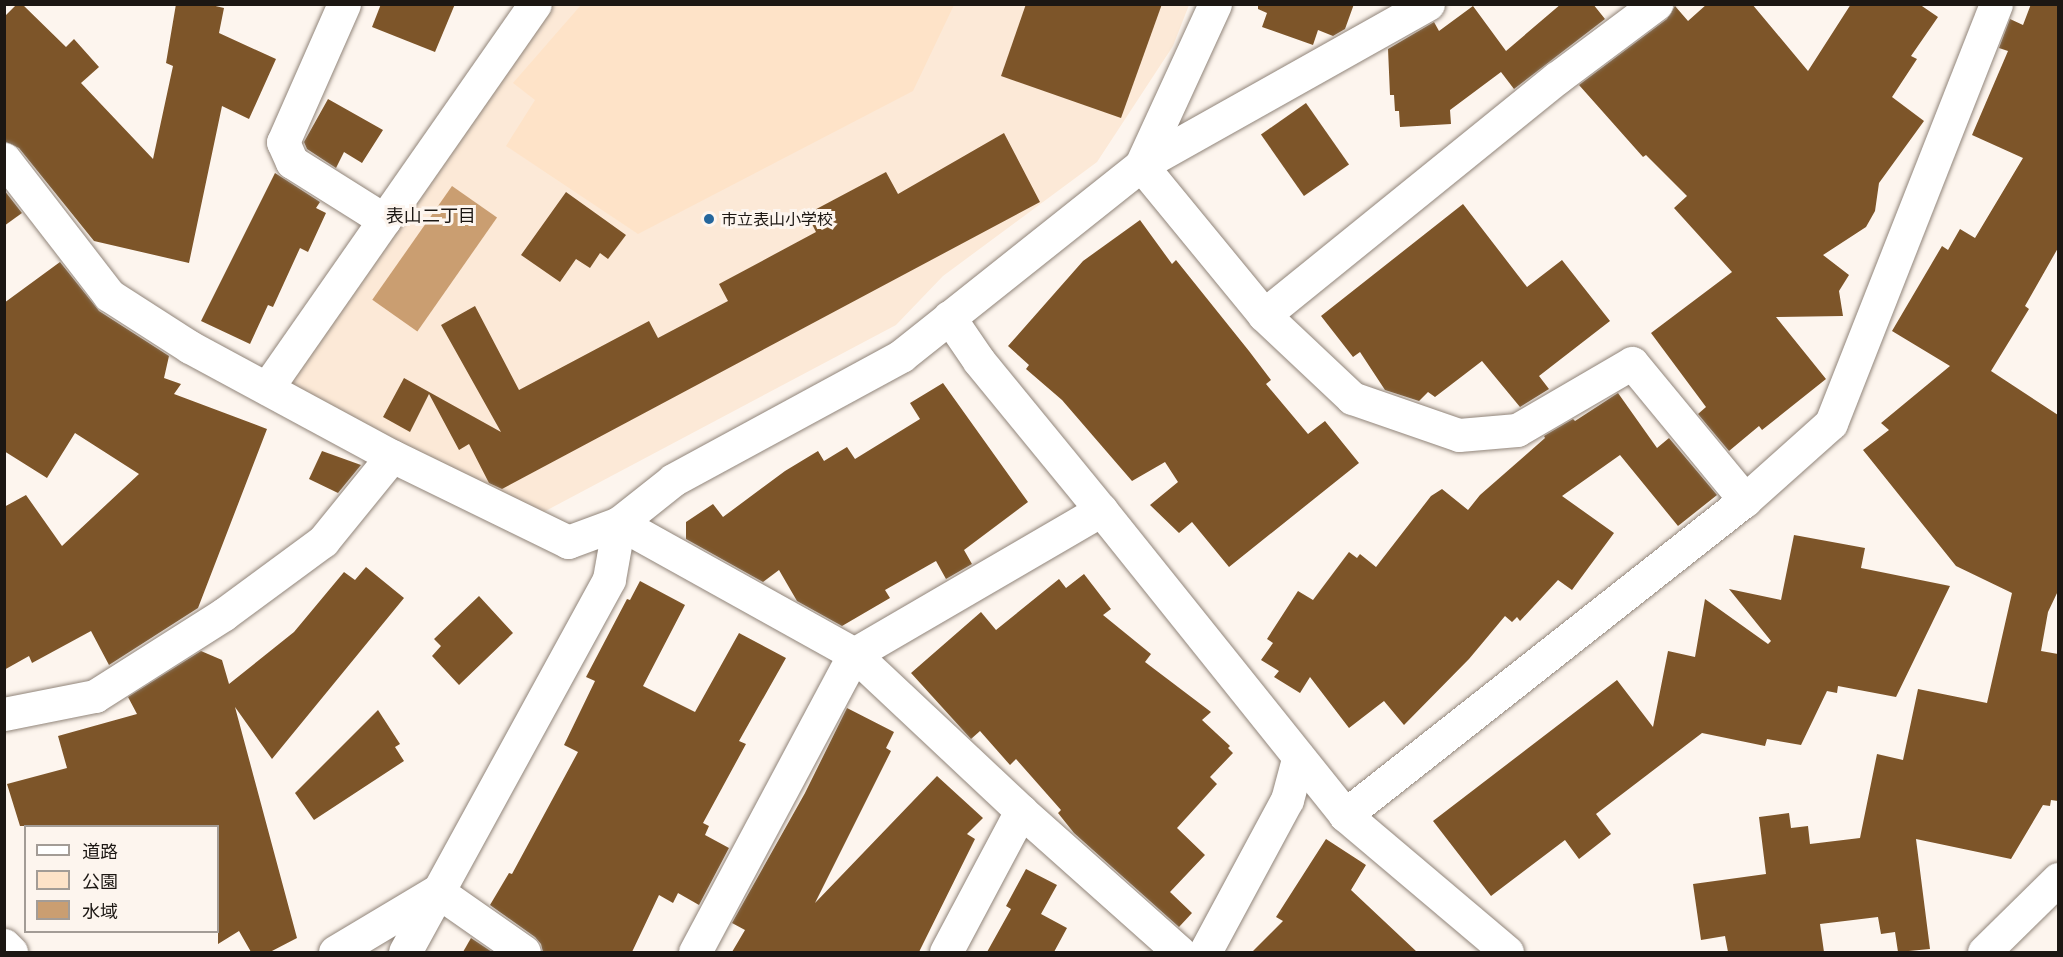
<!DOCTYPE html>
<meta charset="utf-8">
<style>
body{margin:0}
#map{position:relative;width:2063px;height:957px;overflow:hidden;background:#fdf5ee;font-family:"Asap Condensed","Noto Sans JP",sans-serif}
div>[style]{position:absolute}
.built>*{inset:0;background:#fce9d7}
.green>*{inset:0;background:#fee3c8}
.water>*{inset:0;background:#ca9e71;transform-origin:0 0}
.building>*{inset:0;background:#7d5529;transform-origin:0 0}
.roads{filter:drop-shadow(0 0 2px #91857a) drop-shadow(0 0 2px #91857a)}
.minor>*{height:33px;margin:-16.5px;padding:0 16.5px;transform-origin:16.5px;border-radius:16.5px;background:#fff}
.dots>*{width:16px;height:16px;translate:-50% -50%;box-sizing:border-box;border:3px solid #fdf5ee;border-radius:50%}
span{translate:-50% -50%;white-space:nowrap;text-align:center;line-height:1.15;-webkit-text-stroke:6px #fdf5ee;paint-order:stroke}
.poi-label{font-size:16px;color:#1c1713}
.left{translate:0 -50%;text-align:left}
.neighbourhood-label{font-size:18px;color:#1c1713}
.frame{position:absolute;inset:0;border:6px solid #1c1713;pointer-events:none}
.legend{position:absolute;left:24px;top:825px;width:195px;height:108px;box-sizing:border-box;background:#fdf5ee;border:2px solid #a39c96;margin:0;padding:8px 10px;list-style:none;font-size:18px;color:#1c1713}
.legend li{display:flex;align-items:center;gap:12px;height:30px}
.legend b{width:30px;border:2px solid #a39c96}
</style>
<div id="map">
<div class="built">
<div style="clip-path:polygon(546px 5px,1189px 5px,1173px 46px,1097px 162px,943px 276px,896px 325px,536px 516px,293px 388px,288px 381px)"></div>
</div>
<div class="green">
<div style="clip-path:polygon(581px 5px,581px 4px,954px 5px,913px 91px,638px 234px,506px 146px,535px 100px,513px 83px)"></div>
</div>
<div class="water">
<div style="left:452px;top:186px;width:55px;height:139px;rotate:35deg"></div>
</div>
<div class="building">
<div style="clip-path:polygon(17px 4px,22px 4px,66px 47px,74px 39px,99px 67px,81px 83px,153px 159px,173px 66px,166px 63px,176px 4px,207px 4px,224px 8px,219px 33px,276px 59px,249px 119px,222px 106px,189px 263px,94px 241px,19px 148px,4px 141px,4px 17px)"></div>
<div style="clip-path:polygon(381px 4px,455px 4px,435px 52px,372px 27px)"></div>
<div style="clip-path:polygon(1026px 4px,1162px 4px,1121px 118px,1001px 76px)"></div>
<div style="clip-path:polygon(1258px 4px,1354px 4px,1345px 29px,1333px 36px,1318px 30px,1313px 45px,1262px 27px,1267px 13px,1258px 9px)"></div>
<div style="clip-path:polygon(1561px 4px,1593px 4px,1605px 19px,1514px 89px,1501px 72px,1450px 110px,1451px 124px,1400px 127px,1399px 111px,1395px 111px,1394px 95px,1390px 95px,1388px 49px,1434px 22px,1439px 31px,1473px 6px,1506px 51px)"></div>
<div style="clip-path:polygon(1707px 4px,1752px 4px,1808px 71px,1851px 4px,1919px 4px,1938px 17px,1911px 56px,1917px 59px,1892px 97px,1924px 121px,1879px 183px,1875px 211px,1866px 227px,1823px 255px,1849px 275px,1839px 291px,1843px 316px,1776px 317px,1826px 379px,1762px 430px,1759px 426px,1729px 451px,1698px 414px,1706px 407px,1651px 333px,1732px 272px,1674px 208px,1687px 196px,1646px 155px,1643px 157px,1579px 85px,1667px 19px,1675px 6px,1688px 21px)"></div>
<div style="clip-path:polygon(2031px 4px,2058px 4px,2058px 248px,2025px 306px,2029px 309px,1991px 371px,2058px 415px,2058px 591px,2048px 612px,2041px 651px,2058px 654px,2058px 801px,2051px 800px,2050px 806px,2043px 805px,2011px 859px,1916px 839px,1930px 949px,1898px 952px,1895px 932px,1881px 934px,1878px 917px,1820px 924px,1824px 952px,1728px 952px,1725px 936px,1701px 940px,1693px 884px,1766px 874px,1759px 817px,1789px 813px,1791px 828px,1808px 826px,1810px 844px,1860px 838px,1877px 754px,1903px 760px,1918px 689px,1987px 703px,2012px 593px,1956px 566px,1863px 450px,1889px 430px,1881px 423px,1950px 366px,1892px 331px,1942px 246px,1948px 250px,1960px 229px,1975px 238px,2023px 158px,1972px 135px,2008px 51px,1999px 48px,2010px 19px,2023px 25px)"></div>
<div style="clip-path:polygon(328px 99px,383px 130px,362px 163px,344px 152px,336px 168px,307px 149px,304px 142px)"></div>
<div style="left:1306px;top:103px;width:75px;height:55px;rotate:55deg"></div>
<div style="clip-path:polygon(1004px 133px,1040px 202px,502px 489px,489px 483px,469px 444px,459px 450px,429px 394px,410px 432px,383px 417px,404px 378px,501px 432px,441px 325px,475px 306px,519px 390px,649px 321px,658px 338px,728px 301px,719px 284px,816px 232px,807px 214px,886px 172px,898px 194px)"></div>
<div style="clip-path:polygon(275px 173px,320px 202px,316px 208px,326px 213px,308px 252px,300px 248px,273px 307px,268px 305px,250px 344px,201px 321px)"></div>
<div style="clip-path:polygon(4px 190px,22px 213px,4px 226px)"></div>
<div style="clip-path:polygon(566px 192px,626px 235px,608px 259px,600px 253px,590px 268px,576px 259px,560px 282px,521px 255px)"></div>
<div style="clip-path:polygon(1463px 204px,1527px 287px,1562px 260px,1610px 321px,1539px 376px,1549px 389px,1520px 407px,1482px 361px,1435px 397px,1428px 392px,1419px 401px,1385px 390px,1360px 352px,1353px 357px,1321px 316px)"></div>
<div style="clip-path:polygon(1140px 220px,1172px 264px,1176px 260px,1249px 351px,1271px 380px,1266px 384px,1308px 434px,1325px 421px,1359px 463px,1229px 567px,1192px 522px,1179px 533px,1150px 505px,1178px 482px,1165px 462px,1132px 481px,1062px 400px,1026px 369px,1029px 365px,1008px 346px,1083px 261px)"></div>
<div style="clip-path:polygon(60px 262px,99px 311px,169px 356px,164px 378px,181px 384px,174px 394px,267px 429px,198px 608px,109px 665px,91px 631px,32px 663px,29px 656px,4px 670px,4px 507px,26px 495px,62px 546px,139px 474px,75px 433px,47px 478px,4px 451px,4px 303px)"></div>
<div style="clip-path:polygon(943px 383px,1028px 502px,964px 550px,972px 564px,946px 579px,936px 561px,885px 590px,890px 598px,842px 626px,797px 601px,779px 570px,763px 582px,686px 539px,686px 522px,713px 504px,723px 517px,785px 471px,818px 451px,824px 461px,847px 447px,855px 459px,920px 419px,910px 403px)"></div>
<div style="clip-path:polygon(1618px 393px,1657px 448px,1669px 438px,1717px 495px,1678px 526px,1620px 455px,1562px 496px,1614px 533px,1572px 590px,1558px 580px,1520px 621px,1517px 617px,1512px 622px,1505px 616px,1469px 659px,1404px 725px,1384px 701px,1349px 728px,1310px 677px,1300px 693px,1274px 677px,1279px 671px,1261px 660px,1273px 643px,1267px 639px,1298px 591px,1313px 600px,1349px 552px,1357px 558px,1360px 554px,1376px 567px,1431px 496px,1442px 489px,1468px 510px,1480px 495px,1545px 438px,1544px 436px,1573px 419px,1575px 421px)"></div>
<div style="clip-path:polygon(322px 451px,361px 465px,338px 493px,309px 479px)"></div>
<div style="clip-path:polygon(1794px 535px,1865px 548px,1861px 568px,1950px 586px,1896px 697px,1838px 686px,1837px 693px,1827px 691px,1801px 745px,1767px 739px,1765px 746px,1702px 733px,1596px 814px,1611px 834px,1579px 859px,1565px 840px,1491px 896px,1433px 821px,1617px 680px,1653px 727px,1668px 651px,1695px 657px,1705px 599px,1768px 644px,1771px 641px,1729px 589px,1781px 600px)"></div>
<div style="clip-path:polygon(366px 567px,404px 598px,272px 759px,235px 707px,297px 938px,270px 952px,251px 952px,239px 931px,218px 944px,218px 826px,20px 826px,7px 784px,67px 768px,58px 736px,137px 714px,128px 697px,201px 651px,222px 660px,229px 684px,294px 632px,344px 572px,355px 580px)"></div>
<div style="clip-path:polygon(1084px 574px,1111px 609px,1103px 615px,1151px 654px,1145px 662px,1211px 712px,1202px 720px,1230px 746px,1228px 748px,1233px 753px,1210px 777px,1217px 784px,1177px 828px,1205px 855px,1170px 892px,1192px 913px,1179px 927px,1074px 833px,1058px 813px,1061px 810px,1016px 759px,1010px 765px,980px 731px,971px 739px,911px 673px,981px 612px,996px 630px,1059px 579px,1066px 588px)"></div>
<div style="clip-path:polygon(640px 581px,685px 605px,643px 686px,695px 712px,739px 633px,786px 658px,739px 741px,746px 744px,703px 823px,709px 826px,705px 835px,729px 848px,699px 905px,678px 893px,673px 903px,659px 895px,632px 952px,543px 952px,541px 944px,535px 937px,490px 905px,509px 873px,512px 874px,578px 752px,564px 745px,595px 681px,586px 677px,627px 599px,630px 600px)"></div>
<div style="clip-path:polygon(479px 596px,513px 633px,459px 685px,432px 656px,441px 646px,434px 639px)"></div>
<div style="clip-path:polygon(847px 708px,894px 732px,886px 748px,891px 751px,815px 903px,937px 776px,983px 818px,967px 834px,975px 839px,919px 952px,732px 952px,745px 930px,732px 923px,805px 793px)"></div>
<div style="clip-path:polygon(378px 710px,400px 744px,395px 747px,404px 761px,314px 820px,295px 793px)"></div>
<div style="clip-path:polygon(1326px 839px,1366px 865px,1351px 890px,1417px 952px,1252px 952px,1283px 921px,1276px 917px)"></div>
<div style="clip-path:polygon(1026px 869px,1057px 885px,1041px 914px,1067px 928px,1054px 952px,987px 952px,1011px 909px,1006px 906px)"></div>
<div style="clip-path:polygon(471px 938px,492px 952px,463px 952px)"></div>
</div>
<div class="roads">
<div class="minor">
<div style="left:344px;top:4px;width:151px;rotate:113.8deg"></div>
<div style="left:283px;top:142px;width:22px;rotate:66deg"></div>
<div style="left:292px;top:162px;width:109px;rotate:32.2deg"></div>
<div style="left:4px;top:159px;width:172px;rotate:52.3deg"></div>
<div style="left:109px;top:295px;width:96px;rotate:32.7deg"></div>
<div style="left:190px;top:347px;width:230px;rotate:28.4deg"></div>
<div style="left:392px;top:456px;width:196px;rotate:26deg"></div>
<div style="left:568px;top:542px;width:54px;rotate:-20.4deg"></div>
<div style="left:619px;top:523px;width:69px;rotate:-38.5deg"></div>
<div style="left:673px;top:480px;width:260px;rotate:-28.5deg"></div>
<div style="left:901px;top:356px;width:307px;rotate:-38.5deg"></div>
<div style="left:1141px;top:165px;width:329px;rotate:-29.3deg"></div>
<div style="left:1141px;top:165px;width:194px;rotate:50.6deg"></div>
<div style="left:1264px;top:315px;width:121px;rotate:43.3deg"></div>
<div style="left:1352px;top:398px;width:113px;rotate:19.1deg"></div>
<div style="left:1459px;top:435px;width:58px;rotate:-4.9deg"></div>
<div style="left:1517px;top:430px;width:133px;rotate:-30.2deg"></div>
<div style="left:1632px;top:363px;width:178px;rotate:50.5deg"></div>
<div style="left:1141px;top:165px;width:177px;rotate:-65.3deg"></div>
<div style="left:1264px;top:315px;width:377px;rotate:-39deg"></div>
<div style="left:1557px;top:78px;width:124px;rotate:-36.8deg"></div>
<div style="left:949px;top:317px;width:53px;rotate:55.7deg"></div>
<div style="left:979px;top:361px;width:193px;rotate:50.7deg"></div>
<div style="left:1101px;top:510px;width:391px;rotate:51.3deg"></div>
<div style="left:1345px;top:815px;width:212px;rotate:40.2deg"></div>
<div style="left:267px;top:388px;width:468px;rotate:-55.1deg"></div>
<div style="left:619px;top:523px;width:269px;rotate:29.1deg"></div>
<div style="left:854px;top:654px;width:229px;rotate:43.2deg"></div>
<div style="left:1021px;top:811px;width:212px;rotate:41.7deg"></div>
<div style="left:4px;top:714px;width:93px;rotate:-11.2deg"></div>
<div style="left:95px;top:696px;width:153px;rotate:-32.4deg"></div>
<div style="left:224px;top:614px;width:123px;rotate:-36.4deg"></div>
<div style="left:323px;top:541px;width:109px;rotate:-50.9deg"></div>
<div style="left:1345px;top:815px;width:509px;rotate:-38.22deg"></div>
<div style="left:1745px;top:500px;width:115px;rotate:-41.8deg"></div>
<div style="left:1831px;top:423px;width:450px;rotate:-68.5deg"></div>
<div style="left:4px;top:945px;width:10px;rotate:45deg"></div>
<div style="left:335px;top:952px;width:119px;rotate:-30.9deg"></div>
<div style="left:437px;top:891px;width:106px;rotate:35deg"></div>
<div style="left:405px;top:952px;width:425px;rotate:-61.3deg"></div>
<div style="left:609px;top:579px;width:57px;rotate:-79.9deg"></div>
<div style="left:695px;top:952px;width:338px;rotate:-61.9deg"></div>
<div style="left:854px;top:654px;width:286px;rotate:-30.2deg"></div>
<div style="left:946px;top:952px;width:160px;rotate:-62deg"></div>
<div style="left:1205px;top:952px;width:173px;rotate:-61.7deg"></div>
<div style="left:1287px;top:800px;width:42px;rotate:-75deg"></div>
<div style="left:1984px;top:952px;width:104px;rotate:-44.6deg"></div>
</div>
</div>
<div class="dots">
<div style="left:709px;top:219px;background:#24669c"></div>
</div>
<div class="poi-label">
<span class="left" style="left:721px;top:219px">市立表山小学校</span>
</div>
<div class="neighbourhood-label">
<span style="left:431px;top:216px">表山二丁目</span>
</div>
<div class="frame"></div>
<ul class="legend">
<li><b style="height:8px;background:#fff"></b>道路</li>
<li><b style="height:16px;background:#fee3c8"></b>公園</li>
<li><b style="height:16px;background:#ca9e71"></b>水域</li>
</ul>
</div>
